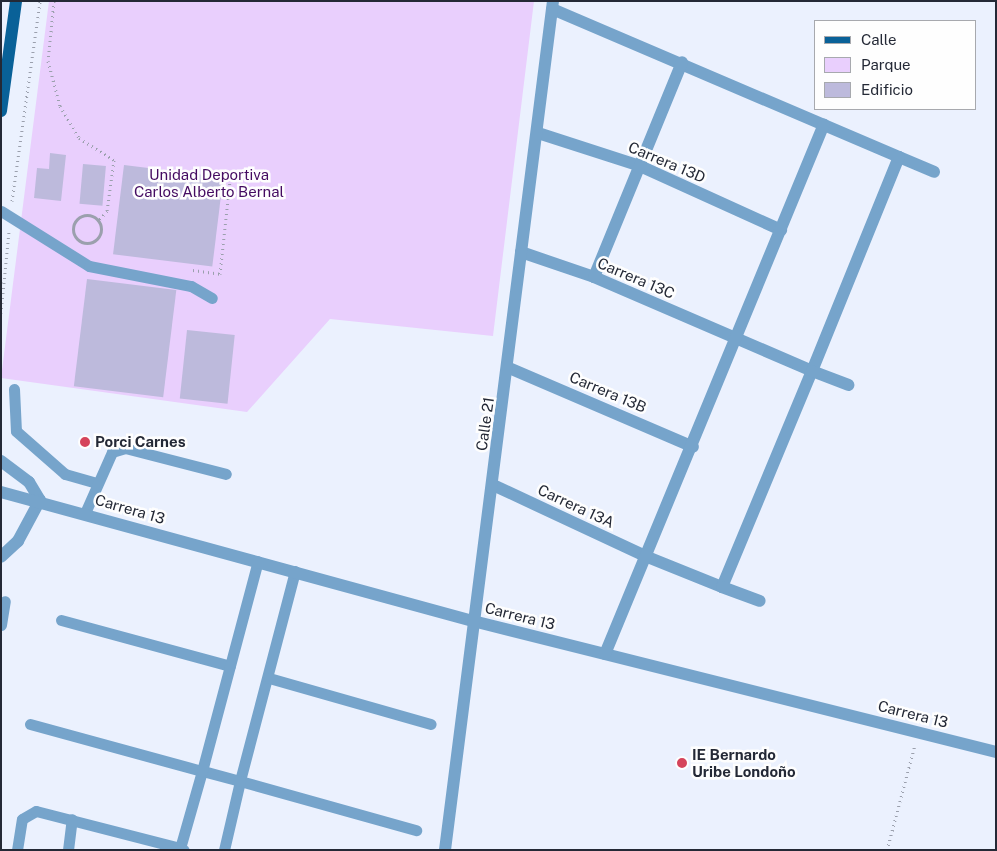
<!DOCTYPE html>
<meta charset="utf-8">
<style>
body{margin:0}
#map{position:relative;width:997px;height:851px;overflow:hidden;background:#ebf1fe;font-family:"Public Sans",sans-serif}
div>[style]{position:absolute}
.green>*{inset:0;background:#e9cffd}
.building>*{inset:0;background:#bdbadc;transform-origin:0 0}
.path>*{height:3px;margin-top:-1.5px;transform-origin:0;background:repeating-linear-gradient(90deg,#9ba0ad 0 1px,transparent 0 5px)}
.path>.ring{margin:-1.5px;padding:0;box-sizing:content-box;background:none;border:3px solid #9ba0ad;border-radius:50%}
.lane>*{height:11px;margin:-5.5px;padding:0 5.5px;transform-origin:5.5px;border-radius:5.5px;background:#76a4cb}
.street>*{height:12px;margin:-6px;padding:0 6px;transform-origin:6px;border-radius:6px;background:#76a4cb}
.primary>*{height:12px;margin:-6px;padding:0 6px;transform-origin:6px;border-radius:6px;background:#096198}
.dots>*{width:14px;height:14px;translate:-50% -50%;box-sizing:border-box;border:2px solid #fefefe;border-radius:50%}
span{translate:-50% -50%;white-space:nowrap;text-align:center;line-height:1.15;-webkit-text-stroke:5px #fefefe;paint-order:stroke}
.street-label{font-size:15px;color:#242936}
.park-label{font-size:15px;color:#440b61}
.poi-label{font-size:15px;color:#242936;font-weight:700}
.left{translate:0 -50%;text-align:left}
.frame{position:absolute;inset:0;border:2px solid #242936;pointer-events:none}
.legend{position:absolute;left:814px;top:20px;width:162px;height:90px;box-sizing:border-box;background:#fefefe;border:1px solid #a7a9ae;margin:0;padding:6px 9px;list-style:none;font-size:15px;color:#242936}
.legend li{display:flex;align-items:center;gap:10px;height:25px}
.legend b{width:25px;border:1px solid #a7a9ae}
</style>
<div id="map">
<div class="green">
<div style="clip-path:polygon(49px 1px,534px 1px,493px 336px,330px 319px,247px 412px,1px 378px)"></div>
</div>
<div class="building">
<div style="clip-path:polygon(50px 153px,66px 155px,61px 201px,34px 198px,37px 168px,49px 169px)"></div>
<div style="left:83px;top:164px;width:23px;height:40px;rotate:5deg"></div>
<div style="left:124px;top:165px;width:100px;height:90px;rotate:7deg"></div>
<div style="left:87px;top:279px;width:90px;height:108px;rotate:7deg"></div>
<div style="left:187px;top:330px;width:48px;height:69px;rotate:6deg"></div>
</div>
<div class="path">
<div style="left:54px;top:1px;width:60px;rotate:95.7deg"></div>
<div style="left:48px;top:61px;width:47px;rotate:75.1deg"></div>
<div style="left:60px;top:106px;width:37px;rotate:59deg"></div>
<div style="left:79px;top:138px;width:41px;rotate:32.2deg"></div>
<div style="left:114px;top:160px;width:51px;rotate:97.8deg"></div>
<div style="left:107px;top:211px;width:12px;rotate:132deg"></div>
<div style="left:12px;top:201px;width:202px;rotate:-82deg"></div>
<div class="ring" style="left:73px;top:215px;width:25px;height:25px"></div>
<div style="left:193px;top:270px;width:27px;rotate:8deg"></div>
<div style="left:220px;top:274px;width:95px;rotate:-83.9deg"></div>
<div style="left:1px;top:313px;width:81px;rotate:-84.4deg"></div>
<div style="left:887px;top:850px;width:109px;rotate:-75.1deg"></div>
</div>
<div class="lane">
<div style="left:1px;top:211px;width:104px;rotate:32deg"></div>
<div style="left:89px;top:266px;width:104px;rotate:11.1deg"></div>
<div style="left:191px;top:286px;width:24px;rotate:30deg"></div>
<div style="left:14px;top:389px;width:42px;rotate:87.3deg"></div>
<div style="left:16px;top:431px;width:65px;rotate:41.3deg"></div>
<div style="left:65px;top:474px;width:32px;rotate:16deg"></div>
<div style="left:85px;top:513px;width:67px;rotate:-66.1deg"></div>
<div style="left:112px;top:452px;width:14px;rotate:-17deg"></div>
<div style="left:125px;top:448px;width:104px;rotate:14.4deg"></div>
<div style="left:295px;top:571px;width:217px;rotate:104.7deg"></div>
<div style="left:240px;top:781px;width:183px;rotate:15.6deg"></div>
<div style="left:61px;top:620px;width:175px;rotate:15.2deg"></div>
<div style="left:1px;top:625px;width:24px;rotate:-81deg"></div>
<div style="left:269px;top:678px;width:168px;rotate:15.9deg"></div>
<div style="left:30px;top:724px;width:178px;rotate:15.3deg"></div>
<div style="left:202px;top:771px;width:80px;rotate:105.9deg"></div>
<div style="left:180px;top:848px;width:4px;rotate:27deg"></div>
<div style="left:17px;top:850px;width:31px;rotate:-81deg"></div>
<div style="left:22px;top:819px;width:16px;rotate:-30deg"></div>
<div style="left:36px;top:811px;width:149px;rotate:14.4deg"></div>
<div style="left:68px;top:850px;width:31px;rotate:-83deg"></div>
<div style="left:224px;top:850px;width:71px;rotate:-76.9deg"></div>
<div style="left:240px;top:781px;width:39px;rotate:-165deg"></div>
<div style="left:202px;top:771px;width:217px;rotate:-75.1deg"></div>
</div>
<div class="street">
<div style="left:538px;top:133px;width:107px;rotate:17.9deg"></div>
<div style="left:640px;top:166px;width:155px;rotate:24.4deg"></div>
<div style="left:899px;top:157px;width:38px;rotate:23deg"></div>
<div style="left:521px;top:252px;width:77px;rotate:18.9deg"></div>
<div style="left:594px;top:277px;width:237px;rotate:23.3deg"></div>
<div style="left:812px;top:371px;width:231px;rotate:-67.9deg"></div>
<div style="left:899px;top:157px;width:377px;rotate:-156.9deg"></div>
<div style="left:594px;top:277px;width:232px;rotate:-67.7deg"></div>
<div style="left:509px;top:368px;width:200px;rotate:23.2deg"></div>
<div style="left:1px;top:461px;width:35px;rotate:37deg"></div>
<div style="left:29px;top:482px;width:21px;rotate:59deg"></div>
<div style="left:40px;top:500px;width:47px;rotate:118.2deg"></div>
<div style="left:18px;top:541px;width:23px;rotate:137deg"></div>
<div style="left:493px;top:485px;width:168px;rotate:25deg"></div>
<div style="left:645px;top:556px;width:83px;rotate:21.9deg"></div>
<div style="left:722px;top:587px;width:234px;rotate:-67.4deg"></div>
<div style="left:812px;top:371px;width:39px;rotate:21deg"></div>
<div style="left:1px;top:492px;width:489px;rotate:15.3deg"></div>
<div style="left:473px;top:621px;width:539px;rotate:14.06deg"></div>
<div style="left:722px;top:587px;width:40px;rotate:20.2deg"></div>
<div style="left:605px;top:654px;width:573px;rotate:-67.55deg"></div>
<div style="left:445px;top:850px;width:856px;rotate:-82.75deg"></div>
</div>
<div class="primary">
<div style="left:1px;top:111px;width:111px;rotate:-82.2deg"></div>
</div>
<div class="dots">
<div style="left:85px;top:442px;background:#d5445b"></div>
<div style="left:682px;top:763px;background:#d5445b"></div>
</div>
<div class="street-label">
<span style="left:667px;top:162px;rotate:23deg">Carrera 13D</span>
<span style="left:636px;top:278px;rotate:23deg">Carrera 13C</span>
<span style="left:608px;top:392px;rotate:23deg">Carrera 13B</span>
<span style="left:485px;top:424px;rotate:-82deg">Calle 21</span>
<span style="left:576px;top:506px;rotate:25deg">Carrera 13A</span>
<span style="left:130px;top:509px;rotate:16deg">Carrera 13</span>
<span style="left:520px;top:616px;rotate:14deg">Carrera 13</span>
<span style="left:913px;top:714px;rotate:14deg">Carrera 13</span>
</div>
<div class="park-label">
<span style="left:209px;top:183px">Unidad Deportiva<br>Carlos Alberto Bernal</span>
</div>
<div class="poi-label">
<span class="left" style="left:95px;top:442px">Porci Carnes</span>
<span class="left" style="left:692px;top:763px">IE Bernardo<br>Uribe Londoño</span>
</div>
<div class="frame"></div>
<ul class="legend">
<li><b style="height:6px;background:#096198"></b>Calle</li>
<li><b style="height:14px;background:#e9cffd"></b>Parque</li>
<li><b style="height:14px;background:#bdbadc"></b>Edificio</li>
</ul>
</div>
